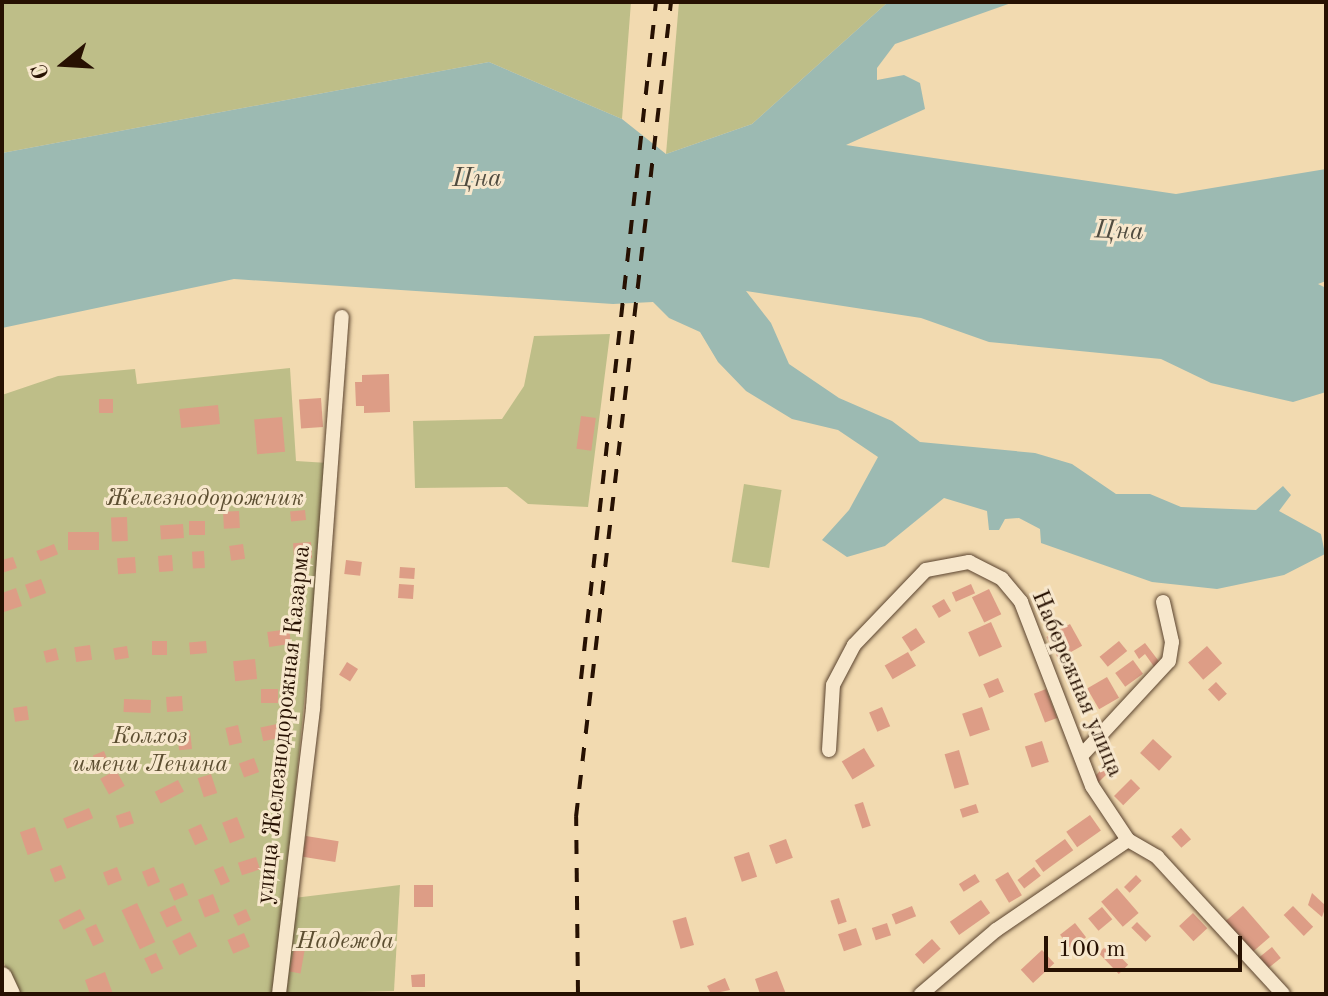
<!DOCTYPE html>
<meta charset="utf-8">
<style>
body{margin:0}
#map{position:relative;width:1328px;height:996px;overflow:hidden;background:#f2dab0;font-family:"Old Standard TT",serif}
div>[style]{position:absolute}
.green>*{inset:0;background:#bebe88;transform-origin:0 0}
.water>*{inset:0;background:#9cbab2}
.building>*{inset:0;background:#dd9d86;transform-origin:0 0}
.roads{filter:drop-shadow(0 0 2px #5a432e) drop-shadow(0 0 2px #5a432e)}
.street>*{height:14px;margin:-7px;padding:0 7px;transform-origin:7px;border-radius:7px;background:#f7e7cc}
.secondary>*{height:20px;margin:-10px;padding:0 10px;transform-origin:10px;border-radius:10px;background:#f7e7cc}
.rail>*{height:4px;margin-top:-2px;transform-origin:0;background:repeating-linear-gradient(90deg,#271102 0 14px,transparent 0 28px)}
span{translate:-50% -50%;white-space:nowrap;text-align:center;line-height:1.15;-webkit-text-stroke:6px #f7e7cc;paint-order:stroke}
.park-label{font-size:24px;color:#5c4e31;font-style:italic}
.street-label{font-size:24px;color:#271102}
.water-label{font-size:26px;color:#504c40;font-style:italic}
.frame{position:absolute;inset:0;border:4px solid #271102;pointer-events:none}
.north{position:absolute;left:24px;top:24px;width:80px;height:80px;-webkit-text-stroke:6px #f7e7cc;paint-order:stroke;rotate:252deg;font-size:22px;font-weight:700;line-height:32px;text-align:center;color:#271102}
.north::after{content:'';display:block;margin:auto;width:28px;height:36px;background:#271102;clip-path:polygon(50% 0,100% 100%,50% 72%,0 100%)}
.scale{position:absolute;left:1044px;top:936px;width:198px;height:36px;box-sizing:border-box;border:4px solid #271102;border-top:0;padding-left:10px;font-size:24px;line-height:28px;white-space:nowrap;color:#271102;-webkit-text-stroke:6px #f7e7cc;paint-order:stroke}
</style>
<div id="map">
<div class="green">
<div style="clip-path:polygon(2px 2px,631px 2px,622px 119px,489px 62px,2px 153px)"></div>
<div style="clip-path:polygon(679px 2px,888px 2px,752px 124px,666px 154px)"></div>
<div style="clip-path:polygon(610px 334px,588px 507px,528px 504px,507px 487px,415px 488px,413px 421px,502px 419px,524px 386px,534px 336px)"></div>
<div style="clip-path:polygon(290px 368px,296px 461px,328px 463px,275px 994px,18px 994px,2px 959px,2px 395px,58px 376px,135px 369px,137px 384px)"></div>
<div style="left:744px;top:484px;width:38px;height:79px;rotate:9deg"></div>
<div style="clip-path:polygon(400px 885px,394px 991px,284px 994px,294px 898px)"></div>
</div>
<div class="water">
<div style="clip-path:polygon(888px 2px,1014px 2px,895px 44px,877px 68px,877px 80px,904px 75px,920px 83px,925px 109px,846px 145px,1176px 194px,1326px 169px,1326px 281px,1318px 284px,1326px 288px,1326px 392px,1293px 402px,1211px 383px,1161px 359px,989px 342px,921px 318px,746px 291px,771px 323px,789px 364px,839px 398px,892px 421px,920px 442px,1035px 453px,1072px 464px,1116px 494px,1150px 494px,1181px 507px,1256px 510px,1283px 486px,1291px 495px,1279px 511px,1321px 534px,1325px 554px,1284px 575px,1217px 589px,1152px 582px,1041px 543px,1040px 529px,1019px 518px,1005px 519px,999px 530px,989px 530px,987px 511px,944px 498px,885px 546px,847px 557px,822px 540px,849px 510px,878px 457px,838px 430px,792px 419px,746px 391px,718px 362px,700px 332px,669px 318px,653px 302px,613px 304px,234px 279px,2px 328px,2px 153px,489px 62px,622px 119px,666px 154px,752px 124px)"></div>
</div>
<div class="building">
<div style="clip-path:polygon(389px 374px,390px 412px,364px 413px,364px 406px,356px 406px,355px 382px,362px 382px,362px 375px)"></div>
<div style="left:321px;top:398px;width:29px;height:22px;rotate:86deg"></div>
<div style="left:113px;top:399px;width:14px;height:14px;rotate:90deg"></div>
<div style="left:218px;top:405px;width:19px;height:39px;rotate:84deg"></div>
<div style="left:581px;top:416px;width:15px;height:33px;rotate:8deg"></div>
<div style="left:282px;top:417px;width:35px;height:28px;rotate:85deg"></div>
<div style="left:305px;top:510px;width:10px;height:15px;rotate:84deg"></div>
<div style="left:239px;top:511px;width:17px;height:16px;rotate:87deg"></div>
<div style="left:127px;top:517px;width:24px;height:16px;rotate:88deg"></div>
<div style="left:189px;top:521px;width:16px;height:14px"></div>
<div style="left:183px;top:524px;width:14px;height:23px;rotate:86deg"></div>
<div style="left:99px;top:532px;width:18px;height:31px;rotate:90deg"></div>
<div style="left:311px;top:542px;width:16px;height:18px;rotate:86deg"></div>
<div style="left:54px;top:544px;width:11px;height:19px;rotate:68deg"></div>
<div style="left:243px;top:544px;width:15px;height:14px;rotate:82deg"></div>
<div style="left:204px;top:551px;width:17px;height:12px;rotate:87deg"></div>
<div style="left:172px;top:555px;width:16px;height:14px;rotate:86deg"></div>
<div style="clip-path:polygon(13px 557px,17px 568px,2px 573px,2px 560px)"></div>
<div style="left:135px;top:557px;width:16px;height:18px;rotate:86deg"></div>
<div style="left:346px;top:560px;width:16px;height:14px;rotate:7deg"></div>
<div style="left:400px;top:567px;width:15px;height:11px;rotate:4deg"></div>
<div style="left:41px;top:579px;width:15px;height:17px;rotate:70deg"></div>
<div style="left:399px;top:584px;width:15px;height:14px;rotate:4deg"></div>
<div style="left:971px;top:584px;width:10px;height:21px;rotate:66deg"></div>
<div style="clip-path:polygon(16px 588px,22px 606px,4px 612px,2px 593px)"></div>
<div style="left:989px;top:589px;width:28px;height:19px;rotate:64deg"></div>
<div style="left:944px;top:599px;width:14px;height:14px;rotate:60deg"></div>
<div style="left:991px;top:622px;width:27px;height:25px;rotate:66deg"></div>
<div style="left:1070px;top:624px;width:25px;height:27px;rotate:61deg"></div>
<div style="left:916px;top:628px;width:17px;height:17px;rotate:57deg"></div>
<div style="left:289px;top:629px;width:15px;height:22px;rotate:82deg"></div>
<div style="left:152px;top:641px;width:15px;height:14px"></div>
<div style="left:206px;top:641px;width:12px;height:17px;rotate:85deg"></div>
<div style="left:1119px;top:641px;width:13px;height:25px;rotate:51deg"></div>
<div style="clip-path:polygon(1145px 643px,1161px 664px,1155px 668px,1145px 654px,1139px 659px,1134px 651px)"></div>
<div style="left:90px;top:645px;width:15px;height:16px;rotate:82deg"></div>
<div style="left:127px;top:646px;width:12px;height:14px;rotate:81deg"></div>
<div style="left:1207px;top:646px;width:23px;height:25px;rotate:49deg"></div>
<div style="left:56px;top:648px;width:12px;height:13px;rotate:76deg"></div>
<div style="left:908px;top:652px;width:16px;height:27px;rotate:60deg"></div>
<div style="left:255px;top:659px;width:20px;height:22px;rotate:84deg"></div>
<div style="left:1133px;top:660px;width:17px;height:22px;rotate:54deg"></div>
<div style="left:347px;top:662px;width:13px;height:15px;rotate:32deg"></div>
<div style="left:1107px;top:677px;width:24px;height:23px;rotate:60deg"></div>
<div style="left:998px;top:678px;width:15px;height:16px;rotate:67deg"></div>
<div style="left:1216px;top:682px;width:16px;height:11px;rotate:47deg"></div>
<div style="left:261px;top:689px;width:17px;height:14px"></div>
<div style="left:1046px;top:689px;width:31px;height:13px;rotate:69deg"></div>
<div style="left:182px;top:696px;width:15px;height:16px;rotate:86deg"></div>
<div style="left:124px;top:699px;width:27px;height:13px;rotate:2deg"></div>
<div style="left:27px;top:706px;width:14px;height:14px;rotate:82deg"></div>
<div style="left:882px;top:707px;width:21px;height:14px;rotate:67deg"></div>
<div style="left:982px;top:707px;width:24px;height:21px;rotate:71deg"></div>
<div style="left:277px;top:724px;width:14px;height:17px;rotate:78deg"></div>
<div style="left:238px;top:725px;width:18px;height:13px;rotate:77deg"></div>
<div style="left:190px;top:730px;width:19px;height:13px;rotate:84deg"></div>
<div style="left:1153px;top:739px;width:26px;height:19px;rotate:43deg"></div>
<div style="left:1042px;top:741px;width:22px;height:18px;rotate:72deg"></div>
<div style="left:864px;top:748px;width:21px;height:26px;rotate:59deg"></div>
<div style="left:959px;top:750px;width:36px;height:15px;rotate:74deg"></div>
<div style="left:104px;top:751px;width:16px;height:12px;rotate:68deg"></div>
<div style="left:254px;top:758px;width:15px;height:16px;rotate:70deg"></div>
<div style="left:1112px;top:759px;width:7px;height:26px;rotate:45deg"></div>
<div style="left:116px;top:770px;width:18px;height:18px;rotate:61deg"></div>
<div style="left:211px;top:774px;width:20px;height:14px;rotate:72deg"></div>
<div style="left:1131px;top:779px;width:13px;height:24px;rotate:45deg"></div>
<div style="left:178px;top:780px;width:13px;height:26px;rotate:63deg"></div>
<div style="left:863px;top:802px;width:25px;height:9px;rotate:72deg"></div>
<div style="left:976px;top:804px;width:9px;height:17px;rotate:72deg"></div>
<div style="left:89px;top:808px;width:11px;height:28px;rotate:68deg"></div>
<div style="left:130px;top:811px;width:13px;height:15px;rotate:72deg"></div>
<div style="left:1090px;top:815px;width:19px;height:29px;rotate:55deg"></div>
<div style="left:237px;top:817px;width:22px;height:16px;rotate:69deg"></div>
<div style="left:201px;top:824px;width:17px;height:14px;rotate:66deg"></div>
<div style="left:35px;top:827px;width:24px;height:16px;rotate:71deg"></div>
<div style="left:1181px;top:828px;width:15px;height:13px;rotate:48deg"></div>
<div style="left:306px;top:836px;width:33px;height:21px;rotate:9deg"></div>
<div style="left:786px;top:839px;width:20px;height:18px;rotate:70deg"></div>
<div style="left:1065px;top:839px;width:14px;height:37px;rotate:54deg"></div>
<div style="left:749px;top:852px;width:26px;height:16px;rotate:72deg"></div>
<div style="left:256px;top:857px;width:13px;height:19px;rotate:72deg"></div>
<div style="left:61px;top:865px;width:14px;height:12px;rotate:69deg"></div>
<div style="left:223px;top:866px;width:17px;height:10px;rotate:66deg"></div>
<div style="left:117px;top:867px;width:14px;height:15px;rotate:69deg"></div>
<div style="left:154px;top:867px;width:16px;height:13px;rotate:68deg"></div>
<div style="left:1034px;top:867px;width:11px;height:21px;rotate:52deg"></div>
<div style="left:1008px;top:872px;width:27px;height:15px;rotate:59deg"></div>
<div style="left:975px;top:874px;width:9px;height:19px;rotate:58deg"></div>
<div style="left:1136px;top:875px;width:8px;height:17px;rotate:45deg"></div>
<div style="left:183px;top:883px;width:13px;height:15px;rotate:67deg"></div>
<div style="left:414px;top:885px;width:19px;height:22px"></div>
<div style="left:1117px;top:888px;width:33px;height:21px;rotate:49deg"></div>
<div style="clip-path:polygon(1312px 893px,1326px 906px,1322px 917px,1308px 905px)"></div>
<div style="left:213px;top:894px;width:19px;height:16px;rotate:69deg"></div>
<div style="left:839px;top:898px;width:25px;height:9px;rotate:72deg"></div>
<div style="left:981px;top:900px;width:16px;height:38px;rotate:55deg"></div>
<div style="left:137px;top:903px;width:43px;height:17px;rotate:65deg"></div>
<div style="left:175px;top:905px;width:17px;height:17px;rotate:65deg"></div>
<div style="left:912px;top:906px;width:11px;height:22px;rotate:68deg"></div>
<div style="left:1243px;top:906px;width:41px;height:23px;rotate:49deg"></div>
<div style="left:1293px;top:906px;width:29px;height:13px;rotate:46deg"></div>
<div style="left:1102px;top:907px;width:16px;height:18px;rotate:50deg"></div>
<div style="left:80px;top:909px;width:11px;height:24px;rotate:63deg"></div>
<div style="left:246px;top:909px;width:12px;height:14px;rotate:66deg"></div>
<div style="left:1193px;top:913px;width:21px;height:19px;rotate:47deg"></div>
<div style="left:686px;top:917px;width:29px;height:14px;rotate:74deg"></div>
<div style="left:1137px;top:922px;width:20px;height:8px;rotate:45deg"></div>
<div style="left:887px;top:923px;width:13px;height:16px;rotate:72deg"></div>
<div style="left:1075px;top:923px;width:18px;height:19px;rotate:52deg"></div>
<div style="left:96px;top:924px;width:19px;height:12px;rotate:65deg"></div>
<div style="left:856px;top:928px;width:18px;height:19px;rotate:71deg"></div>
<div style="left:190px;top:932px;width:16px;height:20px;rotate:63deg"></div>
<div style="left:244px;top:933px;width:15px;height:18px;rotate:67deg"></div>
<div style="left:932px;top:939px;width:13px;height:23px;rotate:48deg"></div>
<div style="left:1108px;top:944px;width:29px;height:13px;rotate:46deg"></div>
<div style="left:294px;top:947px;width:11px;height:25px;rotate:10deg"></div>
<div style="left:1272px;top:947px;width:14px;height:16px;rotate:51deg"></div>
<div style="left:1042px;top:950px;width:18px;height:29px;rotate:47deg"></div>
<div style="left:156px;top:953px;width:17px;height:13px;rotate:65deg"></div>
<div style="clip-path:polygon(777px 971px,786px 994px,760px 994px,755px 979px)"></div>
<div style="clip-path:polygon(105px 972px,113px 994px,90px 994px,85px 980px)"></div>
<div style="clip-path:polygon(425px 974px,425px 987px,412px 987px,411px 975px)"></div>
<div style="clip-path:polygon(725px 978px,730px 990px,711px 994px,707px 986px)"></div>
</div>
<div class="roads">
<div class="street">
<div style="left:829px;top:750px;width:65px;rotate:-86.5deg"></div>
<div style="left:833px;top:685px;width:45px;rotate:-62.3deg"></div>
<div style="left:854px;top:645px;width:104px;rotate:-46.2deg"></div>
<div style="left:926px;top:570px;width:44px;rotate:-10.5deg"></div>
<div style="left:969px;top:562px;width:37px;rotate:27deg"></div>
<div style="left:1002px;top:579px;width:30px;rotate:50deg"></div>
<div style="left:1021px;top:602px;width:197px;rotate:68.9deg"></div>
<div style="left:1092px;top:786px;width:65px;rotate:56.3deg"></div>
<div style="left:1128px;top:840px;width:160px;rotate:145.7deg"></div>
<div style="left:996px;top:930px;width:99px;rotate:139.5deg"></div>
<div style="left:1081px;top:756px;width:129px;rotate:-47.2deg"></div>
<div style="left:1169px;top:661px;width:19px;rotate:-81deg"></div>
<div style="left:1172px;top:642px;width:41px;rotate:-102.7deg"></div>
<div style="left:1128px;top:840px;width:34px;rotate:30deg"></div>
<div style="left:1157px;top:857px;width:186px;rotate:47.4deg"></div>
<div style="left:279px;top:994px;width:288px;rotate:-83.2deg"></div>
<div style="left:313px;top:708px;width:392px;rotate:-85.8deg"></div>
</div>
<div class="secondary">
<div style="left:2px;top:977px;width:19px;rotate:65deg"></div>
</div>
</div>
<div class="rail">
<div style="left:581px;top:679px;width:681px;rotate:-83.68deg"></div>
<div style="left:578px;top:994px;width:177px;rotate:-90.6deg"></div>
<div style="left:576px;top:817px;width:821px;rotate:-83.35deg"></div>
</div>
<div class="park-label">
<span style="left:205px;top:500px">Железнодорожник</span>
<span style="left:150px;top:752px">Колхоз<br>имени Ленина</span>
<span style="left:345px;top:943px">Надежда</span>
</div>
<div class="street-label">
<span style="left:1076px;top:684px;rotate:67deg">Набережная улица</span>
<span style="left:285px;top:725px;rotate:-84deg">улица Железнодорожная Казарма</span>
</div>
<div class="water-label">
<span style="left:477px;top:180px">Цна</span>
<span style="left:1119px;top:232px;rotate:2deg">Цна</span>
</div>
<div class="frame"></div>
<div class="north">С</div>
<div class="scale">100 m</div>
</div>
